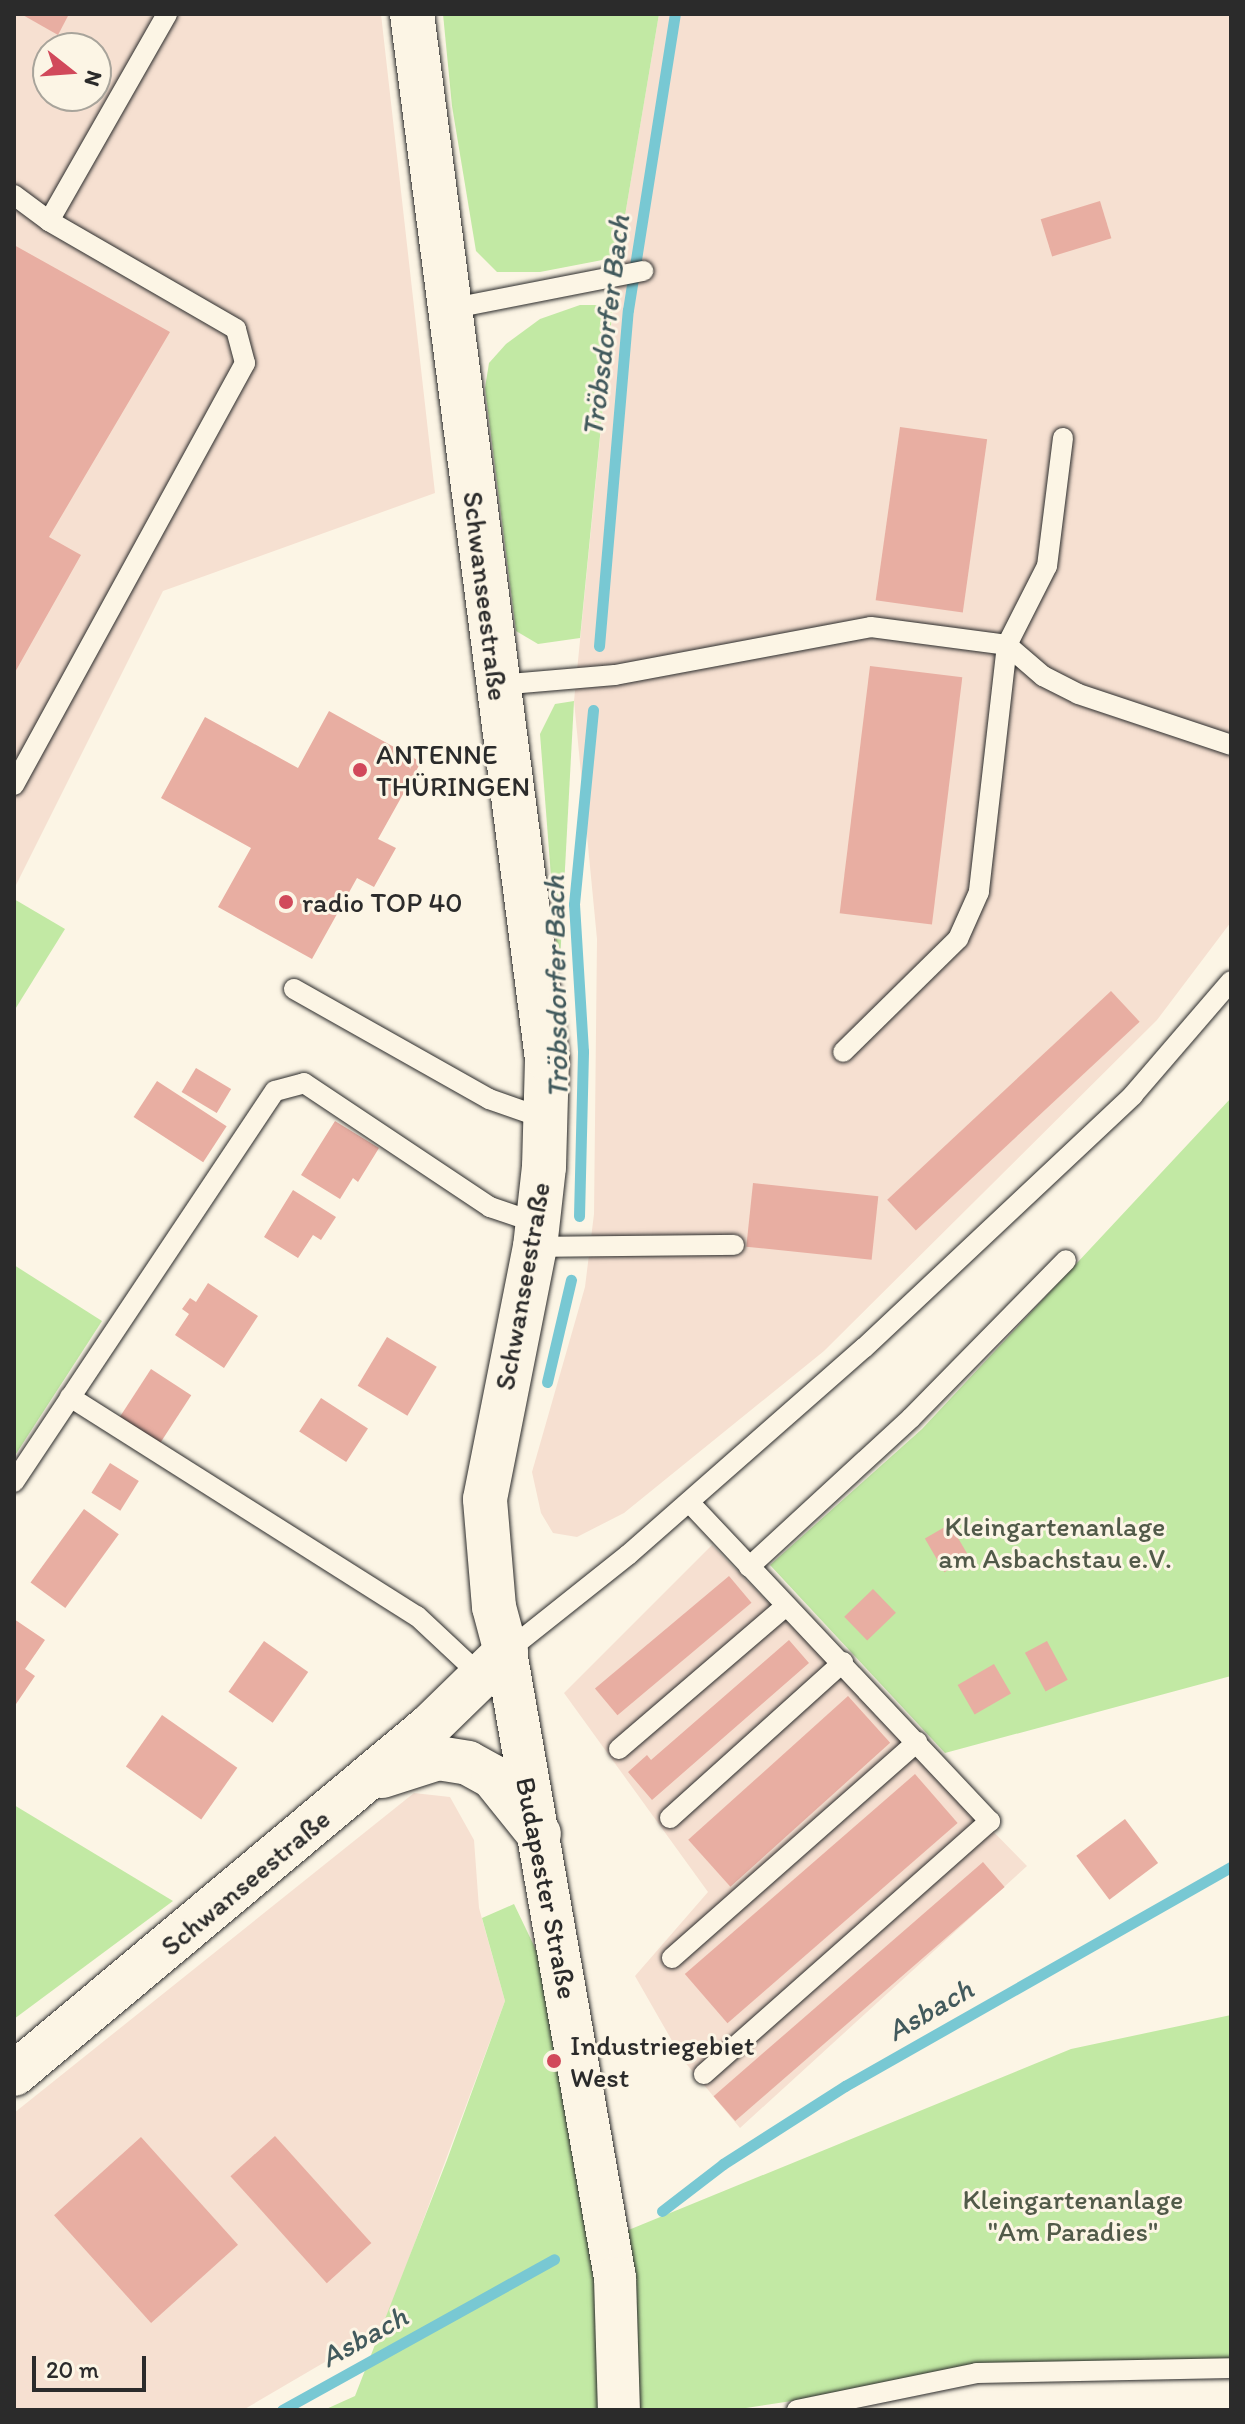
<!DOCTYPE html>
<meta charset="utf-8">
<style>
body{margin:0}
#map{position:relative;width:1245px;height:2424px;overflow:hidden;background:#fcf5e5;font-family:Itim,sans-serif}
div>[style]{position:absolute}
.built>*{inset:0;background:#f6e0d1}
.green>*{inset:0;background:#c2e9a4}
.stream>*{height:11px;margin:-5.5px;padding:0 5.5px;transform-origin:5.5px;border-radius:5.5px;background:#78c8d3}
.building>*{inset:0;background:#e8aea2;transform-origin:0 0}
.roads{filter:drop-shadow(0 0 2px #2b2b2b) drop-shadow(0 0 2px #2b2b2b)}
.service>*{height:20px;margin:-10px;padding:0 10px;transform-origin:10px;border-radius:10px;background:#fcf5e5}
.minor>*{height:42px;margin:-21px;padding:0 21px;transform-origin:21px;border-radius:21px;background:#fcf5e5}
.tertiary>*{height:44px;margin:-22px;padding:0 22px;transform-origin:22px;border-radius:22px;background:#fcf5e5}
.dots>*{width:22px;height:22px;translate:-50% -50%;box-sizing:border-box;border:4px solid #fcf5e5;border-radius:50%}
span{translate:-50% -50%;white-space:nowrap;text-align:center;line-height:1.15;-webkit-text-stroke:6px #fcf5e5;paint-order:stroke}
.street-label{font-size:28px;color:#2b2b2b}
.poi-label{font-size:28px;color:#2b2b2b}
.left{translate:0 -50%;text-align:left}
.park-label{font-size:28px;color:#515a49}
.water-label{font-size:30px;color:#425a5d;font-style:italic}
.frame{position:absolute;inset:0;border:16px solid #2b2b2b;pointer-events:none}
.north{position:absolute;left:32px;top:32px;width:80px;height:80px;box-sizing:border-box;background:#fcf5e5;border:2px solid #a8a49b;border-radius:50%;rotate:107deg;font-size:22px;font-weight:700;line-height:32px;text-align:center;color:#2b2b2b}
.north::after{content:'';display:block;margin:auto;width:28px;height:36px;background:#d1495b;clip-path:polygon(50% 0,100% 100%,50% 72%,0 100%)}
.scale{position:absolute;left:32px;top:2356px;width:114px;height:36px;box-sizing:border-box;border:4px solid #2b2b2b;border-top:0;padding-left:10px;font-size:24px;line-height:28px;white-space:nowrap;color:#2b2b2b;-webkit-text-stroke:6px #fcf5e5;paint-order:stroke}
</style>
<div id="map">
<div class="built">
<div style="clip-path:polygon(evenodd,14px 14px,381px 14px,435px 493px,163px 591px,14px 889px,14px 14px,48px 48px,96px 48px,96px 96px,48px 96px,48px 48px)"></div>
<div style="clip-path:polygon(659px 14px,1231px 14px,1231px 922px,1157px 1020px,824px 1351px,624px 1513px,577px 1537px,553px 1533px,541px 1513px,532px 1472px,585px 1287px,594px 1214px,597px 939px,574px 701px,618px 257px)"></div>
<div style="clip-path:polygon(712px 1545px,1027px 1866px,740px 2128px,683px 2060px,635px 1976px,708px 1892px,564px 1693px)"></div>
<div style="clip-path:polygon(414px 1793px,450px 1797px,474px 1840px,479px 1908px,505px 2001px,383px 2328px,243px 2410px,14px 2410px,14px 2113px)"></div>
</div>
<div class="green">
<div style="clip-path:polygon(443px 14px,659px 14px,618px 257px,540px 272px,497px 272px,476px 251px,452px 106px)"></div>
<div style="clip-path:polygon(580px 305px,613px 305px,580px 638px,538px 644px,516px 631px,485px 388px,489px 363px,506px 344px,540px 319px)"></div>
<div style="clip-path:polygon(574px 701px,559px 980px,540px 734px,555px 704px)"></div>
<div style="clip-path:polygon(14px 899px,65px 929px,14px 1011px)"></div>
<div style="clip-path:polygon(1231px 1098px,1231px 1676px,945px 1753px,770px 1565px,922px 1429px)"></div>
<div style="clip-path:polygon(14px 1265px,102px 1321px,14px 1457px)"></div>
<div style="clip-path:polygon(14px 1805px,173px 1901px,14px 2019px)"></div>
<div style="clip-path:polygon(514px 1904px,550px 1979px,608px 2365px,603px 2410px,324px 2410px,355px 2396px,447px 2160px,505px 2001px,482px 1918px)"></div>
<div style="clip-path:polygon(1231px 2015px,1231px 2369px,977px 2373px,733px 2410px,626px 2410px,609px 2238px,1071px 2049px)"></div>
</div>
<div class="stream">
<div style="left:599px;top:646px;width:337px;rotate:-85.1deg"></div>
<div style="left:628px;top:310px;width:300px;rotate:-81deg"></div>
<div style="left:579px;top:1216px;width:165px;rotate:-88.6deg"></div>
<div style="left:583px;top:1051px;width:147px;rotate:-93.5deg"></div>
<div style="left:574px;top:904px;width:195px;rotate:-84.4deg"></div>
<div style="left:547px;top:1382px;width:105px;rotate:-76.8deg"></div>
<div style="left:662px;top:2211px;width:77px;rotate:-37.6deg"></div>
<div style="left:723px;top:2164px;width:145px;rotate:-32.6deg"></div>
<div style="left:845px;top:2086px;width:444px;rotate:-29.6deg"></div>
<div style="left:282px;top:2410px;width:311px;rotate:-29deg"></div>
</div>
<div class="building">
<div style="clip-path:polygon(21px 14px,69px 14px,58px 35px)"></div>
<div style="left:1100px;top:201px;width:39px;height:62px;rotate:73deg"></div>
<div style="clip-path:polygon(14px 245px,170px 332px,49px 537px,81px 555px,14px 674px)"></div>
<div style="left:900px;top:427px;width:88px;height:175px;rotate:8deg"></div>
<div style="left:870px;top:666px;width:93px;height:249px;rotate:7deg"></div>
<div style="clip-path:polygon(329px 711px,421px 762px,378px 839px,396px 848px,374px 887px,357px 878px,312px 959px,218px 907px,251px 848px,161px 798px,205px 717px,298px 768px)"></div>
<div style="left:1111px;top:991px;width:42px;height:306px;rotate:47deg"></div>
<div style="left:196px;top:1068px;width:41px;height:28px;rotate:31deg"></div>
<div style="left:157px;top:1081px;width:83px;height:43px;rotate:33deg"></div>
<div style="clip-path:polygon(335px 1121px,379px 1148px,358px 1182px,353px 1178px,340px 1199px,301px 1175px)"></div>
<div style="left:753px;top:1183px;width:126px;height:64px;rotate:6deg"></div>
<div style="clip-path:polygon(293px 1190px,336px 1217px,321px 1240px,313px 1235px,298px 1258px,264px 1237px)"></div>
<div style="clip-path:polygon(208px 1283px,258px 1316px,224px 1368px,175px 1335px,189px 1314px,182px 1309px,190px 1298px,196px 1302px)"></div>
<div style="left:387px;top:1337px;width:58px;height:57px;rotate:31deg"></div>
<div style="left:151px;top:1369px;width:48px;height:57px;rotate:33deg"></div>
<div style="left:321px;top:1398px;width:56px;height:40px;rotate:33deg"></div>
<div style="left:110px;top:1463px;width:34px;height:35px;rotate:32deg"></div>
<div style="left:84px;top:1509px;width:43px;height:91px;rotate:36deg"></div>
<div style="left:950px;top:1524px;width:39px;height:29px;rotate:60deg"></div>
<div style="left:729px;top:1576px;width:35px;height:175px;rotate:50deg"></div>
<div style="left:873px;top:1589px;width:33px;height:40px;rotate:46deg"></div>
<div style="clip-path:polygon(14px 1619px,45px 1640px,25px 1669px,35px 1676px,14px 1707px)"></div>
<div style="clip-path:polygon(789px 1640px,809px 1663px,652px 1800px,628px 1772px,647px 1755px,651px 1760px)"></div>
<div style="left:264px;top:1641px;width:54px;height:62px;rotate:35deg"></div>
<div style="left:1047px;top:1641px;width:44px;height:25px;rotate:62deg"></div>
<div style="left:994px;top:1664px;width:34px;height:42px;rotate:60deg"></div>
<div style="left:848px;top:1696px;width:63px;height:215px;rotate:48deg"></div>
<div style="left:162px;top:1715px;width:92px;height:63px;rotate:35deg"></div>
<div style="left:915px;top:1774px;width:65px;height:305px;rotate:49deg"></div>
<div style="left:1125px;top:1819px;width:55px;height:61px;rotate:53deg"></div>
<div style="left:983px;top:1862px;width:33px;height:357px;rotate:49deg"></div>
<div style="left:275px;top:2136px;width:144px;height:60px;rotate:48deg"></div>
<div style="left:141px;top:2137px;width:145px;height:117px;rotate:48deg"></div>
</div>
<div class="roads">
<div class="service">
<div style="left:14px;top:195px;width:44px;rotate:36.6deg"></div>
<div style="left:49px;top:221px;width:238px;rotate:-60.3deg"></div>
<div style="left:449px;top:309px;width:198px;rotate:-11.1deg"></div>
<div style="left:1063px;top:438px;width:129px;rotate:97.1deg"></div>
<div style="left:1047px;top:566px;width:89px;rotate:116.9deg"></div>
<div style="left:1007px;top:645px;width:48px;rotate:40.7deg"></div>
<div style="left:1043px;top:676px;width:39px;rotate:27deg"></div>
<div style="left:1078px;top:694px;width:161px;rotate:18.4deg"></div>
<div style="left:498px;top:685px;width:117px;rotate:-4.9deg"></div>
<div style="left:615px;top:675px;width:260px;rotate:-10.6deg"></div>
<div style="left:871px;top:627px;width:137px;rotate:7.5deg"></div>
<div style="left:1007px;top:645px;width:249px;rotate:96.5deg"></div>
<div style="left:979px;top:892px;width:51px;rotate:114.1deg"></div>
<div style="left:958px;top:939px;width:161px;rotate:135.5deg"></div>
<div style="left:14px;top:785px;width:481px;rotate:-61.3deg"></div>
<div style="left:245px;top:363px;width:35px;rotate:-105deg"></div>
<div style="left:236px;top:329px;width:216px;rotate:-150deg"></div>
<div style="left:294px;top:989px;width:224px;rotate:29.4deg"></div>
<div style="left:489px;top:1099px;width:60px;rotate:19.3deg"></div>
<div style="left:535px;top:1247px;width:199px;rotate:-0.6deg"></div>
<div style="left:70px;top:1397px;width:410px;rotate:32.3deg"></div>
<div style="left:417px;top:1616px;width:86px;rotate:43.1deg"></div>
<div style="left:14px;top:1482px;width:470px;rotate:-56.3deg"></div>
<div style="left:275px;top:1091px;width:30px;rotate:-15deg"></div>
<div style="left:304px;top:1083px;width:224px;rotate:33.7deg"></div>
<div style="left:490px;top:1207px;width:50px;rotate:18.8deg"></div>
<div style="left:689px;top:1502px;width:439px;rotate:46.7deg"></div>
<div style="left:990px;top:1821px;width:382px;rotate:138.5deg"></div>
<div style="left:749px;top:1567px;width:220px;rotate:-42.6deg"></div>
<div style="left:911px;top:1418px;width:221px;rotate:-45.5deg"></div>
<div style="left:506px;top:1652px;width:156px;rotate:-38.5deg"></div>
<div style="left:628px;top:1555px;width:314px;rotate:-41.3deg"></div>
<div style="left:864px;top:1348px;width:369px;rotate:-43.2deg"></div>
<div style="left:1133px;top:1095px;width:150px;rotate:-49.3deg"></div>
<div style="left:619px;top:1749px;width:220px;rotate:-40.6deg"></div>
<div style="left:670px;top:1818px;width:233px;rotate:-42deg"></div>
<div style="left:672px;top:1958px;width:327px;rotate:-41.4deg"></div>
<div style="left:797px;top:2410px;width:184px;rotate:-11.6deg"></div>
<div style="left:977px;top:2373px;width:254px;rotate:-1.1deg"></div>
</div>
<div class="minor">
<div style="left:506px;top:1652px;width:635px;rotate:80.12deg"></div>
<div style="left:615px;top:2278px;width:132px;rotate:88.3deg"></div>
</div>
<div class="tertiary">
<div style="left:382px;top:1776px;width:59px;rotate:-17.8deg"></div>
<div style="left:438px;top:1758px;width:30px;rotate:9deg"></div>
<div style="left:468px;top:1763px;width:29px;rotate:29deg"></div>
<div style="left:493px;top:1777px;width:73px;rotate:51.1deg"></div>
<div style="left:14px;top:2074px;width:542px;rotate:-39.91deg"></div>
<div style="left:430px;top:1726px;width:106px;rotate:-44.2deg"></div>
<div style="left:506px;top:1652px;width:47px;rotate:-104.9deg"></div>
<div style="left:494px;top:1607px;width:108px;rotate:-94.8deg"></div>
<div style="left:485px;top:1499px;width:257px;rotate:-78.8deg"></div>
<div style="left:535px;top:1247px;width:81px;rotate:-83.6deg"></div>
<div style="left:544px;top:1167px;width:108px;rotate:-88.4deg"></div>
<div style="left:547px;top:1059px;width:1054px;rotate:-97.36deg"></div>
</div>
</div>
<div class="dots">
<div style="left:360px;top:770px;background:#d1495b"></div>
<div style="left:286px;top:902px;background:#d1495b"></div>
<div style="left:554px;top:2061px;background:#d1495b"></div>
</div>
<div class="street-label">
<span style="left:486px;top:596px;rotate:83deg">Schwanseestraße</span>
<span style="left:522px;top:1286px;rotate:-80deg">Schwanseestraße</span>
<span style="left:245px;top:1882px;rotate:-40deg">Schwanseestraße</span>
<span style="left:547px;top:1888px;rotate:79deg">Budapester Straße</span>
</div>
<div class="poi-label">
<span class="left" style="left:376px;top:770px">ANTENNE<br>THÜRINGEN</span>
<span class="left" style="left:302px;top:902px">radio TOP 40</span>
<span class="left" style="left:570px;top:2061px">Industriegebiet<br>West</span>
</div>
<div class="park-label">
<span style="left:1055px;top:1542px">Kleingartenanlage<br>am Asbachstau e.V.</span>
<span style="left:1073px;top:2215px">Kleingartenanlage<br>"Am Paradies"</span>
</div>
<div class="water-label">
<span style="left:606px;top:326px;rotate:-83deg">Tröbsdorfer Bach</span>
<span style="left:556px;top:987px;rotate:-91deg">Tröbsdorfer Bach</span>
<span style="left:930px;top:2010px;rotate:-30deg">Asbach</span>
<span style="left:364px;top:2337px;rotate:-29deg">Asbach</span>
</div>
<div class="frame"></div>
<div class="north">N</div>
<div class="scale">20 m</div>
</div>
